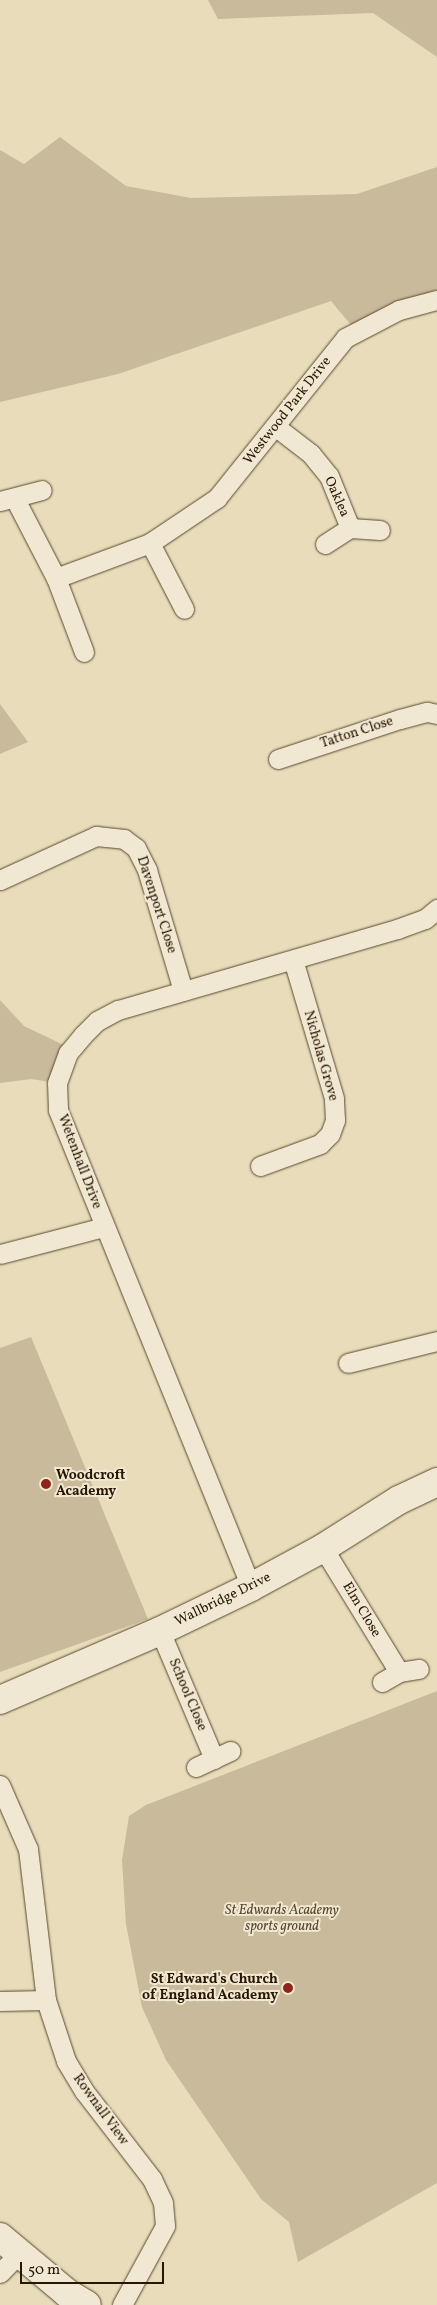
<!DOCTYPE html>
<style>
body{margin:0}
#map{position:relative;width:437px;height:2305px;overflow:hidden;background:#e8dcba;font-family:Vollkorn,serif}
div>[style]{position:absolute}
.green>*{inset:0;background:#c8ba9a}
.roads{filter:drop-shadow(0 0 1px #59482e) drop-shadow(0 0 1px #59482e)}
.street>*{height:19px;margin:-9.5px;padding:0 9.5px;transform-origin:9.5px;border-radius:9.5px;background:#f0e8d2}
.secondary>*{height:28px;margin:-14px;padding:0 14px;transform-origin:14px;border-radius:14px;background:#f0e8d2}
.dots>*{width:14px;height:14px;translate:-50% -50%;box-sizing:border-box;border:2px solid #f0e8d2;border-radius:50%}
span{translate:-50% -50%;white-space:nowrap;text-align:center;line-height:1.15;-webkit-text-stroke:4px #f0e8d2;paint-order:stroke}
.street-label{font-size:14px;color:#291600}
.poi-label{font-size:14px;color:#291600;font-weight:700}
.left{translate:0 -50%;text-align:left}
.right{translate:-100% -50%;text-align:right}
.park-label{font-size:14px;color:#59472e;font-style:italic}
.scale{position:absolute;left:20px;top:2262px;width:144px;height:22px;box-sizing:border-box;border:2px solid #291600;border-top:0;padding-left:6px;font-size:15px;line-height:18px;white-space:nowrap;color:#291600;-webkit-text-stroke:4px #f0e8d2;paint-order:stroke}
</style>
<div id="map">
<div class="green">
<div style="clip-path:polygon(208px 0,437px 0,437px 57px,373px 13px,218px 19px)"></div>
<div style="clip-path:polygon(60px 137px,126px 186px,191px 198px,357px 194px,437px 167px,437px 300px,356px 331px,331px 301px,118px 374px,0 402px,0 150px,24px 164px)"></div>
<div style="clip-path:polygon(0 704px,28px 742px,0 754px)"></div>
<div style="clip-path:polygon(0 1000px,24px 1026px,72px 1049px,57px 1083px,31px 1079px,0 1083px)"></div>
<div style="clip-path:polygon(31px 1337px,148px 1619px,0 1672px,0 1348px)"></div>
<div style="clip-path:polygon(437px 1691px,437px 2183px,298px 2262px,289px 2222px,261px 2199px,166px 2060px,142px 2007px,126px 1924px,122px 1860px,129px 1816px,146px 1805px)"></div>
</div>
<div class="roads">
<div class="street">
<div style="left:276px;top:427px;width:44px;rotate:37.6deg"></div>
<div style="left:311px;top:454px;width:28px;rotate:51deg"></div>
<div style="left:329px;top:476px;width:56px;rotate:68deg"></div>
<div style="left:15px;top:499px;width:89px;rotate:62.6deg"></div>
<div style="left:56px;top:578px;width:79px;rotate:69.3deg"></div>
<div style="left:0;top:501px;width:43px;rotate:-14.7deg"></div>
<div style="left:150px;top:543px;width:74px;rotate:62.7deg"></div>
<div style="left:325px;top:544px;width:30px;rotate:-33deg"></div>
<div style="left:350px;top:528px;width:30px;rotate:4deg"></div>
<div style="left:56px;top:578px;width:100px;rotate:-20.4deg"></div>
<div style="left:150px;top:543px;width:81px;rotate:-33.9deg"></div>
<div style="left:217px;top:498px;width:205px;rotate:-51.3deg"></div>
<div style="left:345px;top:338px;width:61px;rotate:-27.4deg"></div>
<div style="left:399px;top:310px;width:39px;rotate:-15deg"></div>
<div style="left:278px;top:759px;width:128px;rotate:-18.2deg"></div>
<div style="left:400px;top:719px;width:28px;rotate:-15deg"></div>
<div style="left:427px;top:712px;width:10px;rotate:11deg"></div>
<div style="left:0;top:880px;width:106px;rotate:-24.6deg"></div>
<div style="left:96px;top:836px;width:28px;rotate:6deg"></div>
<div style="left:124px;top:839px;width:15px;rotate:37deg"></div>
<div style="left:136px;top:848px;width:25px;rotate:63deg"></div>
<div style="left:147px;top:870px;width:126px;rotate:73.4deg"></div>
<div style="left:260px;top:1166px;width:64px;rotate:-20.1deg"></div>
<div style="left:320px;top:1144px;width:14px;rotate:-45deg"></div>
<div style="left:330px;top:1134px;width:15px;rotate:-70deg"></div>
<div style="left:335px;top:1120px;width:22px;rotate:-93deg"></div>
<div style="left:334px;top:1098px;width:144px;rotate:-106.5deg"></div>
<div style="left:0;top:1254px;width:107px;rotate:-14.6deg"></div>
<div style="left:348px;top:1363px;width:92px;rotate:-13.9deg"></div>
<div style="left:323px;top:1548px;width:145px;rotate:58.5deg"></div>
<div style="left:251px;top:1587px;width:515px;rotate:-112.03deg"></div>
<div style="left:58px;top:1110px;width:27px;rotate:-92deg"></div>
<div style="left:57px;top:1083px;width:32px;rotate:-70deg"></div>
<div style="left:68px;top:1053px;width:23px;rotate:-50deg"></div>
<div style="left:83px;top:1035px;width:20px;rotate:-45deg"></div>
<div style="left:97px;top:1021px;width:24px;rotate:-28deg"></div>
<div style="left:118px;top:1010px;width:291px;rotate:-16.2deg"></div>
<div style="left:397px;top:929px;width:30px;rotate:-20deg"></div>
<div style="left:425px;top:919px;width:16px;rotate:-40deg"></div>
<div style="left:160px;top:1631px;width:139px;rotate:67.1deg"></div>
<div style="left:382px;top:1682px;width:20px;rotate:-30deg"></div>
<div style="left:399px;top:1672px;width:20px;rotate:-9deg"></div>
<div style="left:196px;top:1767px;width:38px;rotate:-25deg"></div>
<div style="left:0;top:1785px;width:70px;rotate:66.4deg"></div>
<div style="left:28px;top:1849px;width:152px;rotate:83.2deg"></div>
<div style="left:46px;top:2000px;width:64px;rotate:71.8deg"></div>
<div style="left:66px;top:2061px;width:35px;rotate:59deg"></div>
<div style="left:84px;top:2091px;width:111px;rotate:52.3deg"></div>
<div style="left:152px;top:2179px;width:26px;rotate:65deg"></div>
<div style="left:163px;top:2203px;width:23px;rotate:85deg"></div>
<div style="left:165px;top:2226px;width:90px;rotate:118.6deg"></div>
<div style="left:0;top:2001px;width:46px;rotate:-1.2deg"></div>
<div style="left:0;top:2273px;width:29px;rotate:-46deg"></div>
</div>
<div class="secondary">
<div style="left:0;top:1700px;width:174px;rotate:-23.3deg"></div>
<div style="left:160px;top:1631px;width:101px;rotate:-25.8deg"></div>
<div style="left:251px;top:1587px;width:82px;rotate:-28.4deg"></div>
<div style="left:323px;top:1548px;width:90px;rotate:-32.3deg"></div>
<div style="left:399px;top:1500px;width:42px;rotate:-25.3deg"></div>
<div style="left:0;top:2237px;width:87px;rotate:39.9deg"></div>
<div style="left:67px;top:2293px;width:23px;rotate:31deg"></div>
</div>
</div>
<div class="dots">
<div style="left:46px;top:1484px;background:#8f2418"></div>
<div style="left:288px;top:1988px;background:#8f2418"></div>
</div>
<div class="street-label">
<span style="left:288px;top:411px;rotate:-52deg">Westwood Park Drive</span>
<span style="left:336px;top:497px;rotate:66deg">Oaklea</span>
<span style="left:357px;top:733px;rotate:-18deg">Tatton Close</span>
<span style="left:156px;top:905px;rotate:72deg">Davenport Close</span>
<span style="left:320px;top:1056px;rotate:74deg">Nicholas Grove</span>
<span style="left:79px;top:1162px;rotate:69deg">Wetenhall Drive</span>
<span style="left:223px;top:1600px;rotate:-26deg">Wallbridge Drive</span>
<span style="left:361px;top:1610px;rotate:59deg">Elm Close</span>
<span style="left:187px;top:1695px;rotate:67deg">School Close</span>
<span style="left:100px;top:2110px;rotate:54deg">Rownall View</span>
</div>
<div class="poi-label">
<span class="left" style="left:56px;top:1484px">Woodcroft<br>Academy</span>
<span class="right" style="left:278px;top:1988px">St Edward's Church<br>of England Academy</span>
</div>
<div class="park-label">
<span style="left:282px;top:1919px">St Edwards Academy<br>sports ground</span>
</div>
<div class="scale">50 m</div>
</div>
